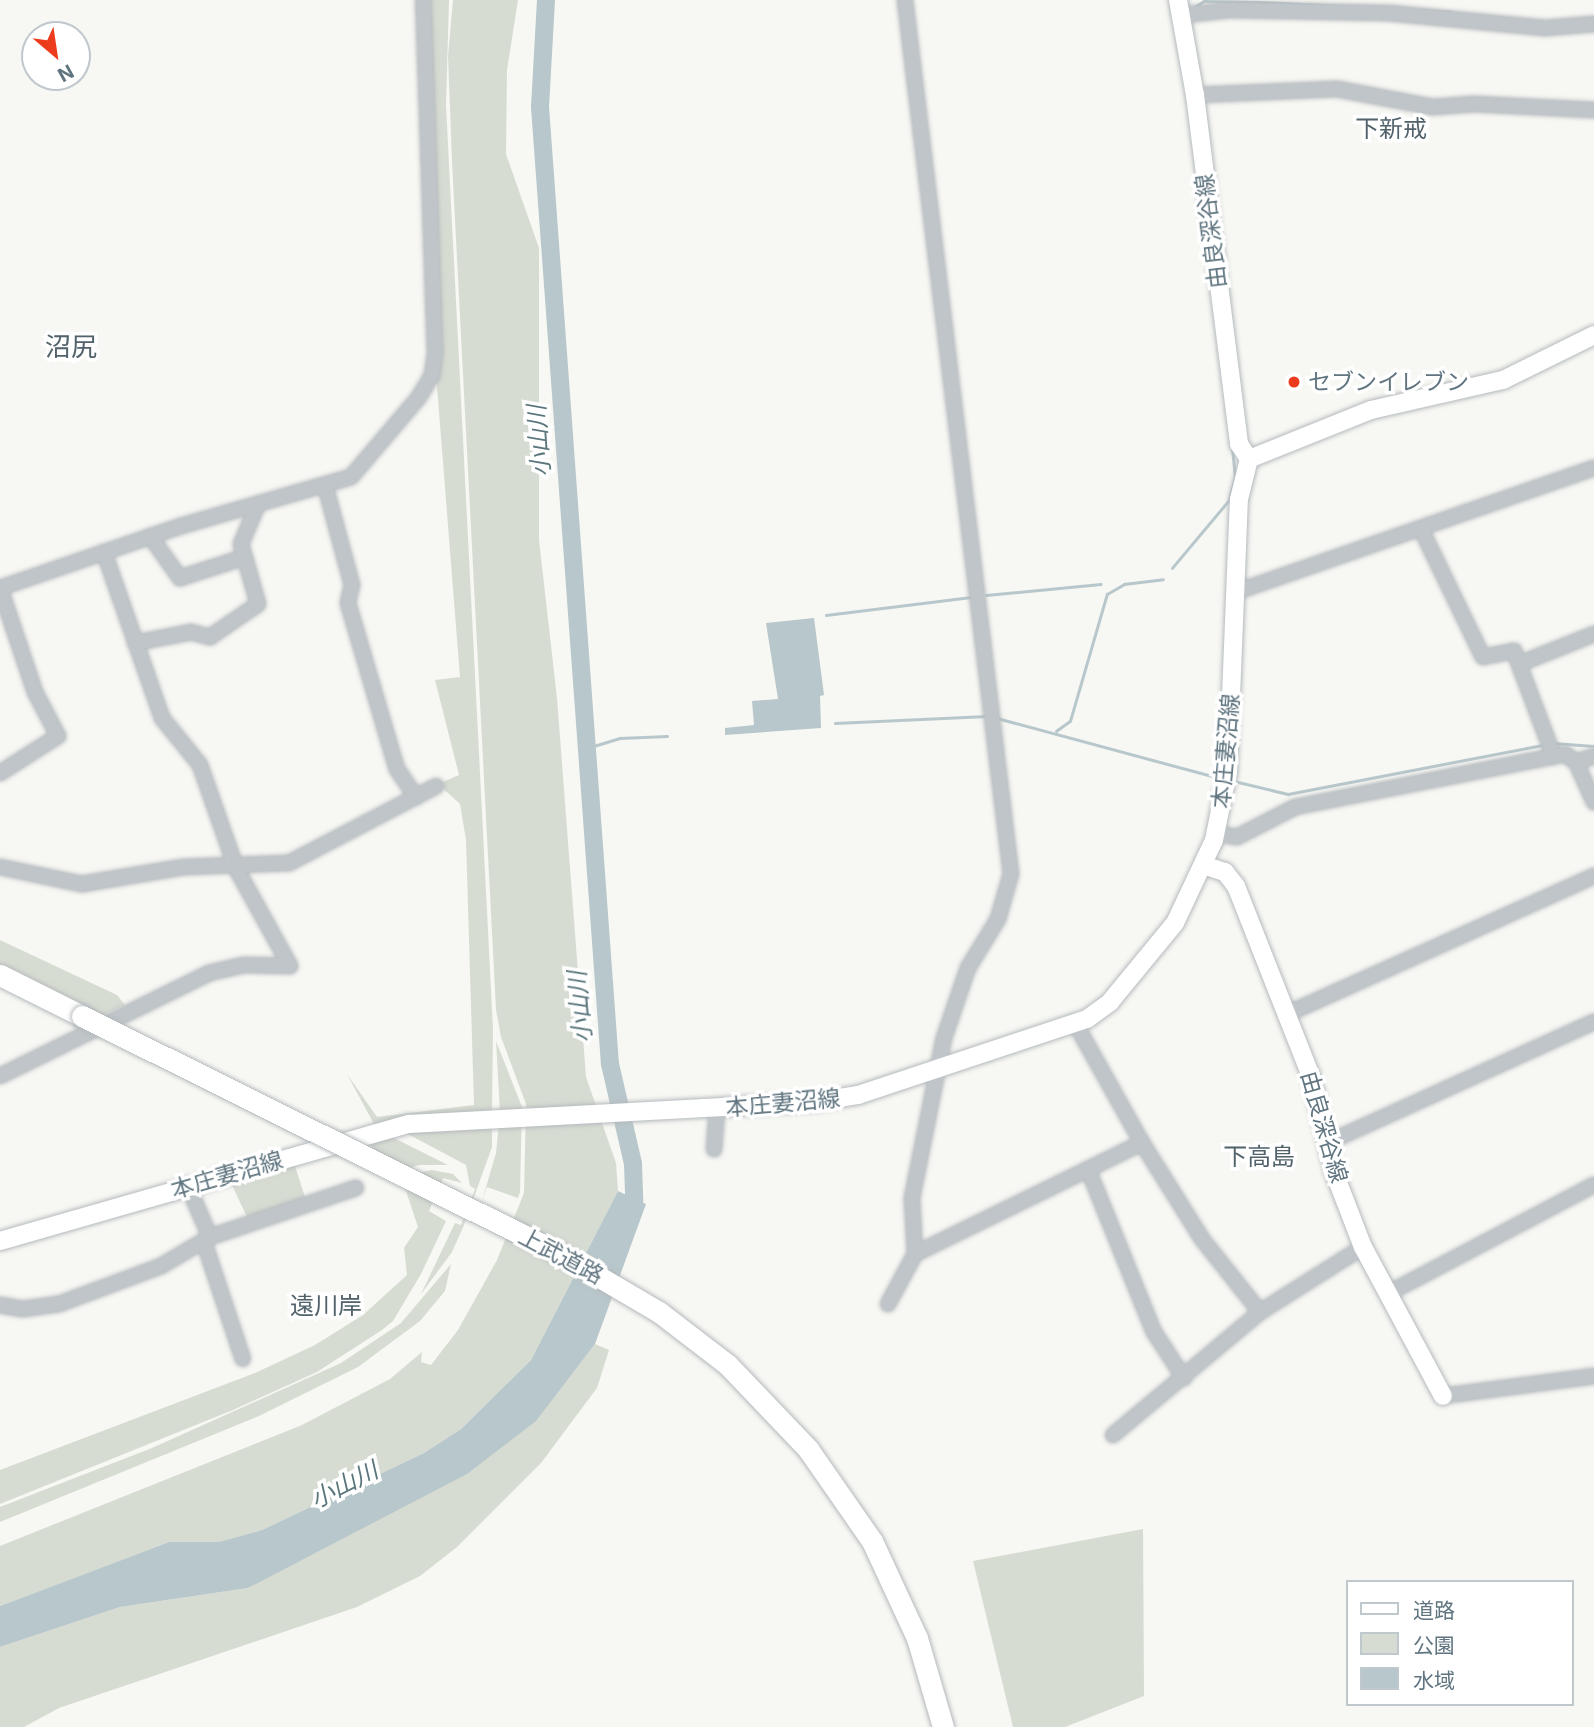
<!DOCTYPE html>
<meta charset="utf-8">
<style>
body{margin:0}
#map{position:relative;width:1594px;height:1727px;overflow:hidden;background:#f7f7f3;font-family:Inter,"Noto Sans JP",sans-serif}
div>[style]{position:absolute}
.green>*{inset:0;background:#d7dcd2}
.water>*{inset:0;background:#b8c7cb}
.stream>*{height:2.5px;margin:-1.25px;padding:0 1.25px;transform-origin:1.25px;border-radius:1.25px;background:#b8c7cb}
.river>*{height:18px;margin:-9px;padding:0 9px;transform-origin:9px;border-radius:9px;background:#b8c7cb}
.roads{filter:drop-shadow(0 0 2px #b5babe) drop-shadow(0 0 2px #b5babe)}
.minor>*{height:14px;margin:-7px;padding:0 7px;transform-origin:7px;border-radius:7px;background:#bfc5c8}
.major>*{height:18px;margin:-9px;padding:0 9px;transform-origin:9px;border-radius:9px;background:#fff}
.highway>*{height:21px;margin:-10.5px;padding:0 10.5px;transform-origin:10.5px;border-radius:10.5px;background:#fff}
.bridges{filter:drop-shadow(0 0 2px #b4b9bc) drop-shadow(0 0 2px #b4b9bc)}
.highway-bridge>*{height:21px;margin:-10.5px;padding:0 10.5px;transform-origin:10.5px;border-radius:10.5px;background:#fff}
.dots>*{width:19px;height:19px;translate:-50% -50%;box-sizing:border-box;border:4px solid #fff;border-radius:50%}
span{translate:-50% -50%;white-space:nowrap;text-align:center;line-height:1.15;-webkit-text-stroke:7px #fff;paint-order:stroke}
.street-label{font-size:23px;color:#607580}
.poi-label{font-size:23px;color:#607580}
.left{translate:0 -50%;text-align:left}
.neighbourhood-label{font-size:24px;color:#52626b}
.water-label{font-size:24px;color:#5a767c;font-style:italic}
.quarter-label{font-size:26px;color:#52626b}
.legend{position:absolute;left:1346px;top:1580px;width:228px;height:126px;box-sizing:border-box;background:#fff;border:2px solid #bfc8cc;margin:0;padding:9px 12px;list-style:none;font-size:21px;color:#607580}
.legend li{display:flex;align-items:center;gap:14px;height:35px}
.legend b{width:35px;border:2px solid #bfc8cc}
.north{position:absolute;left:21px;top:21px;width:70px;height:70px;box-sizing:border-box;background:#fff;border:2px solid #bfc8cc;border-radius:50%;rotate:151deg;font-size:19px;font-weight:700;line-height:28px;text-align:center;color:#607580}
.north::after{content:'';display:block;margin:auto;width:24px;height:32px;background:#ed3c1d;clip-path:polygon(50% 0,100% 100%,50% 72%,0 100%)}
</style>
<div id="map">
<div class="green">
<div style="clip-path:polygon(427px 0,449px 0,446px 105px,493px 1029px,492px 1114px,375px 1126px,347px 1074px,377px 1117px,474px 1105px,466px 840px,460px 804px,438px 784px,459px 775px,435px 680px,460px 677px,436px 374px)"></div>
<div style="clip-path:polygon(453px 0,518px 0,507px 70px,506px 154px,539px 248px,539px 540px,557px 698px,586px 1077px,616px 1163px,618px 1191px,531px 1360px,461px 1429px,424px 1453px,262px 1530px,220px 1542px,169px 1542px,0 1606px,0 1546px,302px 1425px,390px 1379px,422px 1352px,421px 1362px,431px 1365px,458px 1330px,497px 1260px,524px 1193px,526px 1104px,501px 1037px,496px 1010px,452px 162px,448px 56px)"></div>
<div style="clip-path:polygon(0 940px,117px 995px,125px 1005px,73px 1028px,75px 1023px,0 966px)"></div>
<div style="clip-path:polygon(496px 1041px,522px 1107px,520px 1192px,518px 1198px,487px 1187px,482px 1201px,496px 1153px,500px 1113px)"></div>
<div style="clip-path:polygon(492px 1125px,492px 1147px,464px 1225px,452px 1252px,421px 1294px,455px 1223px,461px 1225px,475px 1189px,470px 1186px,466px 1165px,404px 1132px)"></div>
<div style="clip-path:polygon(392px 1137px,448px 1165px,419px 1165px,391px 1174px,370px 1144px,294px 1163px,306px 1200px,248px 1219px,229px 1179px)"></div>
<div style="clip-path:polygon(432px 1170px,453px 1174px,462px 1183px,443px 1178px,429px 1211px,446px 1221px,421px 1274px,393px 1321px,382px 1330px,317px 1372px,233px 1410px,0 1504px,0 1470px,255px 1373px,315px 1345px,363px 1315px,407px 1275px,404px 1248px,418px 1227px,401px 1176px)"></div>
<div style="clip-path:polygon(451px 1264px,445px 1291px,420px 1321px,358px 1367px,259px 1416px,0 1522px,0 1507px,152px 1448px,341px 1363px,401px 1323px)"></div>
<div style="clip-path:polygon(595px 1344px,609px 1350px,597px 1388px,541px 1463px,457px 1547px,420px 1576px,357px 1607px,59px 1708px,24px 1727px,0 1727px,0 1647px,120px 1607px,248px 1588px,536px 1420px)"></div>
<div style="clip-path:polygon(1143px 1529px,1144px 1696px,1065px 1727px,1013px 1727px,973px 1561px)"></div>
</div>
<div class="water">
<div style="clip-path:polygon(814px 618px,824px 695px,820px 696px,821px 728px,725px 735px,725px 728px,754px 725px,752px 701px,778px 699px,766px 623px)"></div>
<div style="clip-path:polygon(618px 1191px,646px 1204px,595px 1344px,536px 1421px,467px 1474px,248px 1588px,120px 1607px,0 1647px,0 1606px,169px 1542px,219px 1542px,262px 1530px,424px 1453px,461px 1429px,531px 1360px)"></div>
</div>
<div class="stream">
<div style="left:1196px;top:6px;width:9px;rotate:-32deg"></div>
<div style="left:1204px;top:1px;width:59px;rotate:1deg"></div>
<div style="left:1263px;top:2px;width:188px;rotate:3deg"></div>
<div style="left:1172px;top:568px;width:89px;rotate:-50deg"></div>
<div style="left:1229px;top:500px;width:24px;rotate:-75deg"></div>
<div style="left:1235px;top:477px;width:28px;rotate:-96deg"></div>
<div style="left:986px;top:595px;width:115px;rotate:-5.5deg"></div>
<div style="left:826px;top:615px;width:146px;rotate:-7.1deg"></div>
<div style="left:997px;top:718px;width:231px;rotate:15.1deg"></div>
<div style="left:835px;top:723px;width:152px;rotate:-2.6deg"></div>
<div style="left:1056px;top:731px;width:17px;rotate:-36deg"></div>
<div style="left:1070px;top:721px;width:132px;rotate:-73.8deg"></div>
<div style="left:1107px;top:594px;width:20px;rotate:-30deg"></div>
<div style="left:1124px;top:584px;width:39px;rotate:-7deg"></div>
<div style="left:1553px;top:743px;width:41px;rotate:4.2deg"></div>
<div style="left:584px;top:749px;width:38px;rotate:-17deg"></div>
<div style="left:620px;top:738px;width:47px;rotate:-2.4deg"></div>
<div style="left:1234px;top:781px;width:56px;rotate:13.5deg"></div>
<div style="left:1288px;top:794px;width:260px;rotate:-10.9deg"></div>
</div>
<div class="river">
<div style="left:546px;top:0;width:107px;rotate:93.2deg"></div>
<div style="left:540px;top:107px;width:960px;rotate:85.82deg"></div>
<div style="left:610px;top:1064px;width:103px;rotate:77deg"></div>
<div style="left:633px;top:1164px;width:37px;rotate:88deg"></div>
<div style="left:634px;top:1201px;width:22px;rotate:111deg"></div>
</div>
<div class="roads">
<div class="minor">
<div style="left:1182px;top:15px;width:48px;rotate:-5.9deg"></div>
<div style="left:1230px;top:10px;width:159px;rotate:1.1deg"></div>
<div style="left:1389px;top:13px;width:157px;rotate:5.5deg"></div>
<div style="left:1545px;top:28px;width:49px;rotate:-4.7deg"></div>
<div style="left:1195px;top:95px;width:142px;rotate:-2.4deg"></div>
<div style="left:1337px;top:89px;width:98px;rotate:10.6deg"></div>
<div style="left:1433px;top:107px;width:41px;rotate:-4.2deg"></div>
<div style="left:1474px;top:104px;width:120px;rotate:2.9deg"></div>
<div style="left:325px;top:485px;width:104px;rotate:74.9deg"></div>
<div style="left:352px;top:585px;width:18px;rotate:103deg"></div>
<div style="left:348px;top:603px;width:173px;rotate:73.6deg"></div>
<div style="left:397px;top:769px;width:34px;rotate:56deg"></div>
<div style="left:1422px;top:531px;width:140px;rotate:64.2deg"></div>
<div style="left:1483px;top:657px;width:32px;rotate:-11deg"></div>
<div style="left:1514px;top:651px;width:113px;rotate:69.3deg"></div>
<div style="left:150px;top:536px;width:52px;rotate:54.5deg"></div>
<div style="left:180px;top:578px;width:65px;rotate:-17.9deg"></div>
<div style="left:104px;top:552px;width:176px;rotate:70.7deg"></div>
<div style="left:162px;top:718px;width:60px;rotate:51deg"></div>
<div style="left:200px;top:765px;width:109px;rotate:70.7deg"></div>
<div style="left:236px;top:868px;width:112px;rotate:61.1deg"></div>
<div style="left:0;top:588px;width:191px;rotate:-18.9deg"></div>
<div style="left:181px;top:526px;width:177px;rotate:-16.1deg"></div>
<div style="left:351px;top:477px;width:105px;rotate:-49.6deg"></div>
<div style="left:419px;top:397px;width:26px;rotate:-59deg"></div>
<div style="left:432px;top:375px;width:22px;rotate:-82deg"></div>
<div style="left:435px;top:353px;width:353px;rotate:-91.9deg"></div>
<div style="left:1236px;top:592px;width:379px;rotate:-19.1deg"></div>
<div style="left:135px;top:643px;width:57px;rotate:-11.1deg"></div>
<div style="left:191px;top:632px;width:20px;rotate:15deg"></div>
<div style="left:210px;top:637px;width:58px;rotate:-34.5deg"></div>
<div style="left:258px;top:604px;width:62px;rotate:-105.8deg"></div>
<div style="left:241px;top:544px;width:43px;rotate:-67deg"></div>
<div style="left:1519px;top:664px;width:81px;rotate:-21.8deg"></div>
<div style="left:1576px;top:762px;width:44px;rotate:65.8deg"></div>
<div style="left:0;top:773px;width:69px;rotate:-32.5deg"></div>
<div style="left:58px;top:736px;width:50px;rotate:-117.6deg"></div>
<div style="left:35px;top:692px;width:110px;rotate:-108.6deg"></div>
<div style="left:1216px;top:833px;width:21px;rotate:11deg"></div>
<div style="left:1237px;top:837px;width:65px;rotate:-27.3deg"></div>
<div style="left:1295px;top:807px;width:275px;rotate:-11.1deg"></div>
<div style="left:1565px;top:754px;width:14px;rotate:36deg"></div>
<div style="left:1576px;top:762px;width:19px;rotate:-18deg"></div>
<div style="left:0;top:867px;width:84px;rotate:11.7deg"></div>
<div style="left:82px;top:884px;width:103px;rotate:-9.5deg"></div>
<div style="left:184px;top:867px;width:105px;rotate:-2.2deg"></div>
<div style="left:289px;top:863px;width:166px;rotate:-27.6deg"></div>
<div style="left:1287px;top:1014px;width:337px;rotate:-24.2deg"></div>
<div style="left:1075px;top:1023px;width:137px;rotate:60.8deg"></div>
<div style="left:1142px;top:1143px;width:113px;rotate:58deg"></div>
<div style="left:1202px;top:1239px;width:93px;rotate:51.5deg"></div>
<div style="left:0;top:1076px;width:233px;rotate:-26.2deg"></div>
<div style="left:209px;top:973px;width:36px;rotate:-13deg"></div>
<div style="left:244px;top:965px;width:46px;rotate:1.2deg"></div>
<div style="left:1329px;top:1142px;width:291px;rotate:-24.4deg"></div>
<div style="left:714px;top:1149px;width:40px;rotate:-85.7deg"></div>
<div style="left:1088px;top:1169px;width:176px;rotate:68deg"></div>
<div style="left:1154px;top:1332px;width:55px;rotate:56.9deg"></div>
<div style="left:188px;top:1186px;width:56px;rotate:66.7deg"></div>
<div style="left:204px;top:1242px;width:123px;rotate:71.6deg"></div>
<div style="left:915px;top:1254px;width:253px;rotate:-26.1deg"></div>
<div style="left:1387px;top:1294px;width:234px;rotate:-27.8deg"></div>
<div style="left:888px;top:1304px;width:57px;rotate:-61.6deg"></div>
<div style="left:915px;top:1254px;width:56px;rotate:-93.1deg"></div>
<div style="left:912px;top:1198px;width:163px;rotate:-78.7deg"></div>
<div style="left:944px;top:1038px;width:74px;rotate:-71.1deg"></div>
<div style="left:968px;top:968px;width:57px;rotate:-58.5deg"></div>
<div style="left:998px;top:919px;width:47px;rotate:-73.9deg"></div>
<div style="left:1011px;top:874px;width:880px;rotate:-96.92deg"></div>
<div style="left:0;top:1305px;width:23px;rotate:10deg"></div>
<div style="left:23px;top:1309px;width:36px;rotate:-8deg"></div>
<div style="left:59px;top:1304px;width:109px;rotate:-20.4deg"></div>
<div style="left:161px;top:1266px;width:57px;rotate:-30.6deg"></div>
<div style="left:210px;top:1237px;width:154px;rotate:-18.6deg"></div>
<div style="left:1443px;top:1396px;width:152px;rotate:-7.5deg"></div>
<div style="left:1113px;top:1435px;width:192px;rotate:-39.9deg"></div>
<div style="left:1260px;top:1312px;width:122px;rotate:-32.3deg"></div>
</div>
<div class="major">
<div style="left:1178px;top:0;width:97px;rotate:79.9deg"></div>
<div style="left:1195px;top:95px;width:352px;rotate:82.8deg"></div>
<div style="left:1239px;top:444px;width:18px;rotate:56deg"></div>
<div style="left:1206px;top:866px;width:20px;rotate:18deg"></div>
<div style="left:1225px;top:872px;width:18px;rotate:52deg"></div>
<div style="left:1236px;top:886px;width:204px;rotate:68.5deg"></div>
<div style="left:1311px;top:1076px;width:99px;rotate:76.5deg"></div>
<div style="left:1334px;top:1172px;width:80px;rotate:68.9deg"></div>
<div style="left:1363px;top:1247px;width:169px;rotate:61.8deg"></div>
<div style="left:0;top:1241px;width:425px;rotate:-16deg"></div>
<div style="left:409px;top:1124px;width:407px;rotate:-3.1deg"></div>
<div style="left:815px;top:1102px;width:44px;rotate:-9.2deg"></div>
<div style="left:858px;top:1095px;width:241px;rotate:-18.4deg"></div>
<div style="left:1087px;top:1019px;width:29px;rotate:-36deg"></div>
<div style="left:1110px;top:1002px;width:102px;rotate:-50.6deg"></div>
<div style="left:1175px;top:923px;width:92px;rotate:-64.8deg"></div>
<div style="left:1214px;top:840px;width:70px;rotate:-78.5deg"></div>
<div style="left:1228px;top:771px;width:272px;rotate:-87.7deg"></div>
<div style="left:1239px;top:499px;width:41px;rotate:-76deg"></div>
<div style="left:1249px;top:459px;width:131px;rotate:-21.9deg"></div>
<div style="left:1371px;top:410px;width:135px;rotate:-12.8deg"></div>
<div style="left:1503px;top:380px;width:102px;rotate:-26.3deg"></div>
</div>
<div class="highway">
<div style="left:0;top:975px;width:92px;rotate:26.6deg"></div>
</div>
</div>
<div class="bridges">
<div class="highway-bridge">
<div style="left:82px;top:1016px;width:528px;rotate:26.42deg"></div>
<div style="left:555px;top:1251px;width:121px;rotate:30.4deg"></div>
<div style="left:659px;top:1312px;width:87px;rotate:37.5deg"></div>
<div style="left:728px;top:1365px;width:116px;rotate:46.4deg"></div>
<div style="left:808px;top:1449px;width:112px;rotate:55.2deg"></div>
<div style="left:872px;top:1541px;width:107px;rotate:65.1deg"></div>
<div style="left:917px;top:1638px;width:93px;rotate:73.7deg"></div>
</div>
</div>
<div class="dots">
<div style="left:1294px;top:382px;background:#ed3c1d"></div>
</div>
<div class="street-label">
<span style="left:1211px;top:231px;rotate:-97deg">由良深谷線</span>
<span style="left:1226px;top:751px;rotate:-85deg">本庄妻沼線</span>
<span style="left:783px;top:1103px;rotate:-5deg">本庄妻沼線</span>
<span style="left:1324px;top:1127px;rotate:74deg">由良深谷線</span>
<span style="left:227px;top:1175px;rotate:-16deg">本庄妻沼線</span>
<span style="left:561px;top:1256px;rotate:28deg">上武道路</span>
</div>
<div class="poi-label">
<span class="left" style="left:1308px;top:382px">セブンイレブン</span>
</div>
<div class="neighbourhood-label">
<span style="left:1391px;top:129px">下新戒</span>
<span style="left:1259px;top:1157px">下高島</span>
<span style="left:326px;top:1306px">遠川岸</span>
</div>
<div class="water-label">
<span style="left:539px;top:441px;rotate:-94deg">小山川</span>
<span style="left:580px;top:1007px;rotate:-95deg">小山川</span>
<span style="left:344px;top:1485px;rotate:-27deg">小山川</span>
</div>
<div class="quarter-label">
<span style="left:71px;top:347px">沼尻</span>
</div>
<ul class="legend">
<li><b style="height:9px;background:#fff"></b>道路</li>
<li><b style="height:19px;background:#d7dcd2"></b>公園</li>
<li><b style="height:19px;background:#b8c7cb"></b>水域</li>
</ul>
<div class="north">N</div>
</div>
